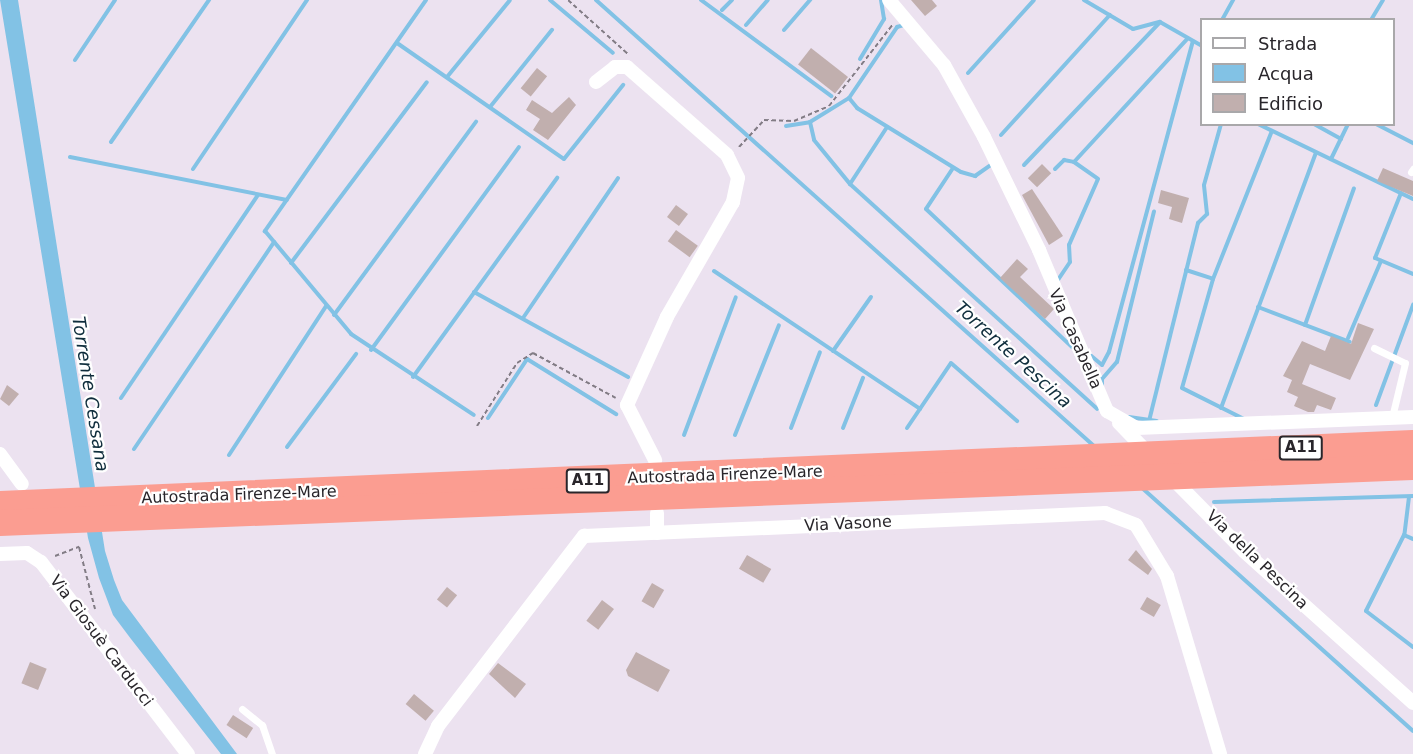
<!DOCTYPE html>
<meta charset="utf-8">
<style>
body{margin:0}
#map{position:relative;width:1413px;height:754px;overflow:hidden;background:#ece2f0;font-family:"DejaVu Sans",sans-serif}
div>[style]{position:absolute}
.water>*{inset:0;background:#82c2e5}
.stream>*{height:4px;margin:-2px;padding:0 2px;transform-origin:2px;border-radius:2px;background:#82c2e5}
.building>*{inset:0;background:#c1afae;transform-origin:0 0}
.path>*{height:2px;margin-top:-1px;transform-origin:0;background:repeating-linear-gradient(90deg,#827c85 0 4.5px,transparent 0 7.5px)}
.lane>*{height:7px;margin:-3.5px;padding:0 3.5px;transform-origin:3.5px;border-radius:3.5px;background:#fff}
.street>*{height:14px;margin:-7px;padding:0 7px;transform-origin:7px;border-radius:7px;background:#fff}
.highway>*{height:26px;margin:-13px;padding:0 13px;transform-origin:13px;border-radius:13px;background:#fb9d91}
span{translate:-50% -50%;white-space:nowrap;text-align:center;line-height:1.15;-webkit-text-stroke:4.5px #fff;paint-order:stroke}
.shield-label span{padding:2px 4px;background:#fff;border:2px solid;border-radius:4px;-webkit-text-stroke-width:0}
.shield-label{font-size:15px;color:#29262b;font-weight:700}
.street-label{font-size:16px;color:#29262b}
.water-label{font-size:18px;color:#0f2d3c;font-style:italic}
.legend{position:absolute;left:1200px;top:18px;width:195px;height:108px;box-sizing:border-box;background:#fff;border:2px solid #a9a8aa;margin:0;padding:8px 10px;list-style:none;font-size:18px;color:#29262b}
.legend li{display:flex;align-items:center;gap:12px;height:30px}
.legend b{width:30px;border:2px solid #a9a8aa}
</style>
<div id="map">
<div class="water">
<div style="clip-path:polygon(0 0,18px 0,105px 551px,114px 580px,122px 600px,237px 754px,221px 754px,131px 639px,113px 615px,99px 578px,88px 538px)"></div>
</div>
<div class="stream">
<div style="left:426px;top:0;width:282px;rotate:124.9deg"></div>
<div style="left:265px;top:231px;width:134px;rotate:50.1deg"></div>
<div style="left:351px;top:334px;width:147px;rotate:33.4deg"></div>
<div style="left:550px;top:0;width:82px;rotate:40.1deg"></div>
<div style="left:596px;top:0;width:670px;rotate:41.85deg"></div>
<div style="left:701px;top:0;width:162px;rotate:36.4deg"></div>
<div style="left:1084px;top:0;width:57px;rotate:30.6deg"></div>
<div style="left:1133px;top:29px;width:28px;rotate:-15deg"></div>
<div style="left:1160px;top:22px;width:48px;rotate:29.7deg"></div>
<div style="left:722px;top:10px;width:14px;rotate:-45deg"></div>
<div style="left:1222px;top:20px;width:23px;rotate:-61deg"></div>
<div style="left:1371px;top:20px;width:23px;rotate:-59deg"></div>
<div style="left:746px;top:25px;width:33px;rotate:-49deg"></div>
<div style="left:784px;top:30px;width:40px;rotate:-49deg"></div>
<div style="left:397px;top:43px;width:203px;rotate:34.8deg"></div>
<div style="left:564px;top:159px;width:95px;rotate:-51.4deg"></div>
<div style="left:860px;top:59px;width:47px;rotate:-59deg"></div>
<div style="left:884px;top:19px;width:19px;rotate:-99deg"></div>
<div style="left:75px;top:60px;width:72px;rotate:-56.3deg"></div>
<div style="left:968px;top:73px;width:98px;rotate:-47.9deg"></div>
<div style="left:447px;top:77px;width:99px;rotate:-50.7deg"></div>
<div style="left:849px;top:98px;width:13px;rotate:51deg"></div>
<div style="left:857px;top:108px;width:122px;rotate:31.6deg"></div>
<div style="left:961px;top:172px;width:15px;rotate:16deg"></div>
<div style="left:975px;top:176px;width:19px;rotate:-35deg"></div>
<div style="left:490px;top:107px;width:99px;rotate:-51.2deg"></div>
<div style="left:810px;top:122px;width:18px;rotate:77deg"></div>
<div style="left:814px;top:140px;width:57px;rotate:50.7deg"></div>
<div style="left:850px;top:184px;width:334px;rotate:42.3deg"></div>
<div style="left:1258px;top:124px;width:172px;rotate:25.8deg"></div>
<div style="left:1314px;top:124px;width:31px;rotate:29deg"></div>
<div style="left:1376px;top:124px;width:42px;rotate:27.2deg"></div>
<div style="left:786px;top:126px;width:24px;rotate:-9deg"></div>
<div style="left:810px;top:122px;width:46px;rotate:-31.6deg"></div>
<div style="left:849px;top:98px;width:86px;rotate:-55.9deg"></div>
<div style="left:897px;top:27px;width:7px;rotate:-16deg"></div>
<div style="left:1001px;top:135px;width:162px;rotate:-47.8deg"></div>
<div style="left:111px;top:142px;width:173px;rotate:-55.4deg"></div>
<div style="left:70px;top:157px;width:221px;rotate:11.2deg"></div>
<div style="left:1331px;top:159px;width:39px;rotate:-64deg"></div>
<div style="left:1074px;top:162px;width:168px;rotate:-47.4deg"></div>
<div style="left:1024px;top:165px;width:197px;rotate:-46.4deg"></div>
<div style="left:953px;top:168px;width:49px;rotate:123.4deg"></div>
<div style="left:926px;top:209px;width:201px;rotate:43.4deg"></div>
<div style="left:193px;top:169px;width:204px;rotate:-56deg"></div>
<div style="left:1055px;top:169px;width:13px;rotate:-45deg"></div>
<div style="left:1064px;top:160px;width:10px;rotate:11deg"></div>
<div style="left:1074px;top:162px;width:29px;rotate:35deg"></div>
<div style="left:1098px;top:179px;width:72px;rotate:113.7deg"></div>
<div style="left:1069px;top:245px;width:17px;rotate:87deg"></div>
<div style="left:1070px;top:262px;width:23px;rotate:124deg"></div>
<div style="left:850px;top:184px;width:68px;rotate:-57deg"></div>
<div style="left:1401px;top:193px;width:70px;rotate:111.8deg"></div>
<div style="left:1375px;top:258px;width:41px;rotate:22.8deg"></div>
<div style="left:291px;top:263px;width:226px;rotate:-53.1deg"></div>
<div style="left:1186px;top:270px;width:28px;rotate:18deg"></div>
<div style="left:714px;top:271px;width:248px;rotate:33.8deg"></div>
<div style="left:474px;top:292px;width:176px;rotate:28.9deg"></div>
<div style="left:1258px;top:307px;width:98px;rotate:20.8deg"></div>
<div style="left:334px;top:315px;width:240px;rotate:-53.7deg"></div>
<div style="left:523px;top:318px;width:169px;rotate:-55.8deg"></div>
<div style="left:1305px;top:325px;width:145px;rotate:-70.3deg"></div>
<div style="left:1348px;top:338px;width:84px;rotate:-66.8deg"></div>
<div style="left:371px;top:350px;width:251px;rotate:-53.9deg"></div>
<div style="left:833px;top:351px;width:66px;rotate:-54.9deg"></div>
<div style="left:1089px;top:354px;width:17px;rotate:40deg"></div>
<div style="left:1102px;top:365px;width:15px;rotate:-62deg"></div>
<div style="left:1109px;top:352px;width:322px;rotate:-74.9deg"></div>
<div style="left:413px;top:377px;width:246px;rotate:-54.1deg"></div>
<div style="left:1102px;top:386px;width:7px;rotate:-90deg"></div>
<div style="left:1102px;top:379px;width:23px;rotate:-49deg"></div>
<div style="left:1117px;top:362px;width:155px;rotate:-76.2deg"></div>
<div style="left:121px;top:398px;width:245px;rotate:-56deg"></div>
<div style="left:1376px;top:405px;width:107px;rotate:-69.7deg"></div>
<div style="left:1221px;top:408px;width:272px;rotate:-69.6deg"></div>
<div style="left:1129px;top:417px;width:28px;rotate:8deg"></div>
<div style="left:488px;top:418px;width:71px;rotate:-56.5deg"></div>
<div style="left:527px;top:359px;width:105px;rotate:31.7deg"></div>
<div style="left:1244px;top:419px;width:69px;rotate:-153.4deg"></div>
<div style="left:1182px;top:388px;width:113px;rotate:-74.1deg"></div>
<div style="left:1213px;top:279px;width:159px;rotate:-68.3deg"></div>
<div style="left:1149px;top:421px;width:204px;rotate:-76.1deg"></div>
<div style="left:1198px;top:223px;width:13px;rotate:-45deg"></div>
<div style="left:1207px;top:214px;width:29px;rotate:-96deg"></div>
<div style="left:1204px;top:185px;width:63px;rotate:-74.4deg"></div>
<div style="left:791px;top:428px;width:81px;rotate:-69.1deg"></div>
<div style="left:843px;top:428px;width:54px;rotate:-68.2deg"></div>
<div style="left:907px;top:428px;width:78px;rotate:-55.9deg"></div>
<div style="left:951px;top:363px;width:88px;rotate:41.3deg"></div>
<div style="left:684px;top:435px;width:147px;rotate:-69.4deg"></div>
<div style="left:735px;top:435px;width:118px;rotate:-68.2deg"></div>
<div style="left:287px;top:447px;width:116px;rotate:-53.4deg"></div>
<div style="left:134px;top:449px;width:250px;rotate:-55.9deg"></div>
<div style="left:229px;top:455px;width:178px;rotate:-56.9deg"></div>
<div style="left:1141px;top:487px;width:365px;rotate:41.9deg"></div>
<div style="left:1409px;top:497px;width:38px;rotate:97deg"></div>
<div style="left:1404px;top:535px;width:85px;rotate:116.6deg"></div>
<div style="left:1366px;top:611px;width:59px;rotate:37.5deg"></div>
<div style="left:1214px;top:502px;width:199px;rotate:-1.7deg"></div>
<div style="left:1404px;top:535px;width:10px;rotate:24deg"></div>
</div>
<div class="building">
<div style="clip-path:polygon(911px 0,932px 0,937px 6px,925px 16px)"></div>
<div style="left:811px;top:48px;width:47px;height:21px;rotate:38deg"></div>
<div style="left:537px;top:68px;width:13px;height:26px;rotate:39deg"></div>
<div style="clip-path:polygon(569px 97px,576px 105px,548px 140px,533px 130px,540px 119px,526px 110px,532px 100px,552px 113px)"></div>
<div style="left:1042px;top:164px;width:13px;height:20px;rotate:45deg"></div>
<div style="clip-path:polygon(1383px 168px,1413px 181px,1413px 196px,1377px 181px)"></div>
<div style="clip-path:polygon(1032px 189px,1063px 236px,1049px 245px,1022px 195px)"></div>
<div style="clip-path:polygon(1161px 190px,1189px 198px,1182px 223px,1169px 219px,1172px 207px,1158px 203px)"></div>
<div style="left:676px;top:205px;width:15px;height:15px;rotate:37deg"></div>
<div style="left:676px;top:230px;width:27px;height:14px;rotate:36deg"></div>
<div style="clip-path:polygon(1017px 259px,1028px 269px,1020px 277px,1054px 309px,1045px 319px,1000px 278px)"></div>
<div style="clip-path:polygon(1358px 323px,1374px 329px,1350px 380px,1310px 364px,1302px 384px,1336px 398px,1331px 410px,1317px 405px,1314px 412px,1308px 412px,1294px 406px,1298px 397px,1287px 392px,1292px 380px,1283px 376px,1302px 341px,1325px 351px,1331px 336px,1351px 344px)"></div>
<div style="clip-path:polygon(7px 385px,19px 394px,9px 406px,0 399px)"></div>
<div style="clip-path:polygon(1136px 550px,1152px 569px,1148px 575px,1128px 560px)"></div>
<div style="left:747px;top:555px;width:28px;height:16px;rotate:30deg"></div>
<div style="left:652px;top:583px;width:14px;height:21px;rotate:30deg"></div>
<div style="left:447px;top:587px;width:13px;height:16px;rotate:39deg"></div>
<div style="left:1147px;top:597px;width:16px;height:14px;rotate:30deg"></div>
<div style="left:602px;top:600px;width:15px;height:26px;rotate:37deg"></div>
<div style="clip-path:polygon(636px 652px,670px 670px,658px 692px,628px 676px,626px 670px)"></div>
<div style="left:30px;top:662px;width:18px;height:23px;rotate:22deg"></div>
<div style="clip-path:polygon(498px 663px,526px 684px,515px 698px,489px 674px)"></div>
<div style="left:414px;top:694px;width:26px;height:13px;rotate:40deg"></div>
<div style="left:233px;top:715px;width:24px;height:12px;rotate:33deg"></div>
</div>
<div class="path">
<div style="left:568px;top:0;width:81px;rotate:42deg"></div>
<div style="left:739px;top:147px;width:37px;rotate:-47deg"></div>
<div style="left:764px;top:120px;width:30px;rotate:2deg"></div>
<div style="left:794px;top:121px;width:38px;rotate:-23deg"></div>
<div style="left:829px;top:106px;width:104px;rotate:-52deg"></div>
<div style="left:477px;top:426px;width:75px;rotate:-57.6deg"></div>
<div style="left:517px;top:363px;width:19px;rotate:-32deg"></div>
<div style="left:533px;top:353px;width:94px;rotate:28.5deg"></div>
<div style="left:55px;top:556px;width:26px;rotate:-21deg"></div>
<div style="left:79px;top:547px;width:64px;rotate:75.5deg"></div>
</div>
<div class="lane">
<div style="left:1411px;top:172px;width:4px;rotate:-56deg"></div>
<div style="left:1374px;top:348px;width:34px;rotate:26deg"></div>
<div style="left:1405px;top:363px;width:56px;rotate:103.5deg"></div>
<div style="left:242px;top:709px;width:26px;rotate:39deg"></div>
<div style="left:262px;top:725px;width:31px;rotate:71deg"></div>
</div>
<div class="street">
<div style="left:889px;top:0;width:85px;rotate:49.8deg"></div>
<div style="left:944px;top:65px;width:82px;rotate:60.9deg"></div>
<div style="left:984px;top:137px;width:126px;rotate:64deg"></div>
<div style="left:1039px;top:250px;width:175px;rotate:67.1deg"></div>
<div style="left:1107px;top:411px;width:34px;rotate:30deg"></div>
<div style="left:1137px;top:428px;width:276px;rotate:-2.3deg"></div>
<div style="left:596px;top:82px;width:24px;rotate:-38deg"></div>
<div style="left:615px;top:67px;width:12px"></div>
<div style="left:627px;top:67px;width:133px;rotate:41.3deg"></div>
<div style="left:727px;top:155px;width:25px;rotate:64deg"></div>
<div style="left:738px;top:178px;width:25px;rotate:102deg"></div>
<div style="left:733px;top:202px;width:133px;rotate:119.9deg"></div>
<div style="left:667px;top:317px;width:97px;rotate:114.4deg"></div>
<div style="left:627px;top:405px;width:62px;rotate:63deg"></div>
<div style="left:1119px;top:423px;width:43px;rotate:45.9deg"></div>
<div style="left:0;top:454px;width:37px;rotate:54deg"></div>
<div style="left:1171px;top:477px;width:105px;rotate:45.4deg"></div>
<div style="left:1245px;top:552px;width:226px;rotate:41.9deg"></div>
<div style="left:657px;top:513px;width:20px;rotate:90deg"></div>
<div style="left:0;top:554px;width:27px;rotate:-2deg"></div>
<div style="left:27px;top:553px;width:17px;rotate:33deg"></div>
<div style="left:41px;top:562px;width:242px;rotate:52.6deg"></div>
<div style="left:425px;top:754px;width:31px;rotate:-65deg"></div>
<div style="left:438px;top:726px;width:240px;rotate:-52.5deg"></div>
<div style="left:584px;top:536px;width:522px;rotate:-2.53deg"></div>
<div style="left:1105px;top:513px;width:33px;rotate:21deg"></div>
<div style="left:1136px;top:525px;width:60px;rotate:58.7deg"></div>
<div style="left:1167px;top:576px;width:186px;rotate:73.4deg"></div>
</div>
<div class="highway">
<div style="left:0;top:504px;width:1414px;rotate:-2.47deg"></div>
<div style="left:0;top:523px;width:1414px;rotate:-2.27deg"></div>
</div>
<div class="shield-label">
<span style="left:1301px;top:448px">A11</span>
<span style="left:588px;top:481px">A11</span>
</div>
<div class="street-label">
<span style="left:1075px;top:339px;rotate:66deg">Via Casabella</span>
<span style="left:725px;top:475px;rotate:-2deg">Autostrada Firenze-Mare</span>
<span style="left:239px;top:495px;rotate:-2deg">Autostrada Firenze-Mare</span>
<span style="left:848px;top:524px;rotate:-3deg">Via Vasone</span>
<span style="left:1257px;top:560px;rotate:44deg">Via della Pescina</span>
<span style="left:101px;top:641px;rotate:53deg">Via Giosuè Carducci</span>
</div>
<div class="water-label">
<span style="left:1013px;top:355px;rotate:42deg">Torrente Pescina</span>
<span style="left:90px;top:394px;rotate:81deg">Torrente Cessana</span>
</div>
<ul class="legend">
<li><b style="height:8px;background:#fff"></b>Strada</li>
<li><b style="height:16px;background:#82c2e5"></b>Acqua</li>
<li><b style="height:16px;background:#c1afae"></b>Edificio</li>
</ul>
</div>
